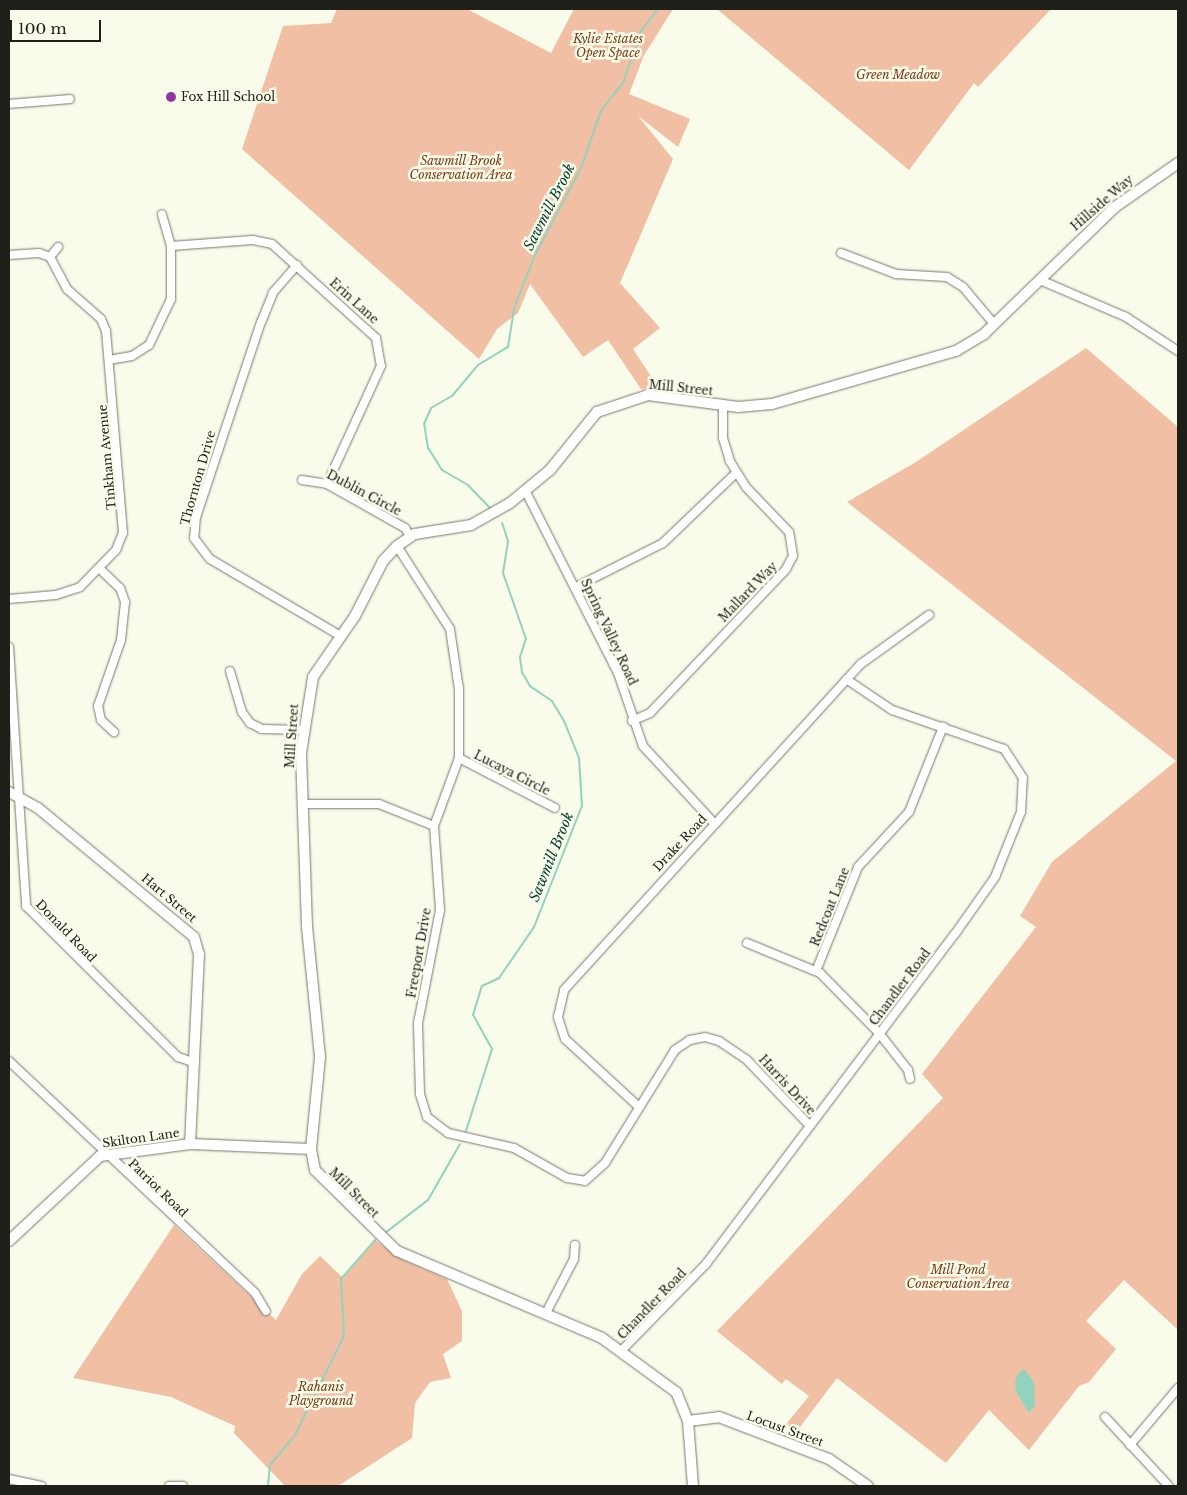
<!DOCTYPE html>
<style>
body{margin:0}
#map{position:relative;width:1187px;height:1495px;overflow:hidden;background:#f9fbeb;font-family:"Libre Baskerville",serif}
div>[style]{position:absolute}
.green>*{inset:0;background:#f1bfa3}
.water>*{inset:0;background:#92d3be}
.stream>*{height:2px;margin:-1px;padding:0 1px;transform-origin:1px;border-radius:1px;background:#92d3be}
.roads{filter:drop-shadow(0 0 1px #76786a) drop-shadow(0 0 1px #76786a)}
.street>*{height:8px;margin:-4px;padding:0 4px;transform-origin:4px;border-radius:4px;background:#fff}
.secondary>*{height:10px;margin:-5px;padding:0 5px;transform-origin:5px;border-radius:5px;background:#fff}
.dots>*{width:14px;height:14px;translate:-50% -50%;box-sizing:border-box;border:2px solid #f9fbeb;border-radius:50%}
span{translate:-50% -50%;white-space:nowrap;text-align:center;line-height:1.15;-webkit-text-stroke:5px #f9fbeb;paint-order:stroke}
.park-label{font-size:12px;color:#793b0c;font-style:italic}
.poi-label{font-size:12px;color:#20201b}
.left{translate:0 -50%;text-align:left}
.street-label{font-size:12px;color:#20201b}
.water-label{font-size:14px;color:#013e30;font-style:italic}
.frame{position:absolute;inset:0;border:10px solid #20201b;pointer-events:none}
.scale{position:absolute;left:10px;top:20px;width:91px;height:22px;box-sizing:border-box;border:2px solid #20201b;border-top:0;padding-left:6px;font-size:15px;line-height:18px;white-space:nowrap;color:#20201b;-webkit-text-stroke:4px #f9fbeb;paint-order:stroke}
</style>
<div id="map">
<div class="green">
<div style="clip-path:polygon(337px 9px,467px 9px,551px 53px,574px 9px,673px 9px,644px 55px,629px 94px,690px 119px,678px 147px,638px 116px,673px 159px,620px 283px,660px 328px,633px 349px,658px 387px,641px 389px,608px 340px,583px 357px,530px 284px,518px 313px,497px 329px,479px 359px,242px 149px,283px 26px,331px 23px)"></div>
<div style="clip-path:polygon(717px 9px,1048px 9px,1050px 10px,978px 87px,974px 83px,909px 170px)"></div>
<div style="clip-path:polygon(1086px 348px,1178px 427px,1178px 1330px,1124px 1280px,1086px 1321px,1116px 1349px,1089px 1382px,1079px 1386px,1029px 1450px,989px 1410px,946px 1463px,837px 1378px,791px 1439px,778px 1434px,809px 1396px,786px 1379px,782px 1384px,717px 1331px,943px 1098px,922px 1074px,1036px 927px,1020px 916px,1052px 862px,1176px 761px,847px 502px,916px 462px)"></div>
<div style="clip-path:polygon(174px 1225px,276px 1320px,302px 1274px,320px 1256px,343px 1278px,375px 1240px,403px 1260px,447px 1279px,462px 1311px,462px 1341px,443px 1354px,451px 1378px,430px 1382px,415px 1403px,412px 1438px,338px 1486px,285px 1486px,234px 1433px,235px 1426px,171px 1397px,73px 1378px)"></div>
</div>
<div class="water">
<div style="clip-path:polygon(1024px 1369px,1034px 1382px,1035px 1406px,1029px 1413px,1015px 1390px,1016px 1376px)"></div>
</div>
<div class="stream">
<div style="left:491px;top:509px;width:33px;rotate:-134deg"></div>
<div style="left:468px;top:485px;width:30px;rotate:-150deg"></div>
<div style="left:442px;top:470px;width:26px;rotate:-122deg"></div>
<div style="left:428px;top:448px;width:24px;rotate:-99deg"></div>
<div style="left:424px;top:424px;width:17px;rotate:-66deg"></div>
<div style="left:431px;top:408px;width:24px;rotate:-30deg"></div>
<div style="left:452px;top:396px;width:40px;rotate:-50deg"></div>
<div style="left:478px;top:365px;width:35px;rotate:-31deg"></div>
<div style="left:508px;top:347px;width:39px;rotate:-81deg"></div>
<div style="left:514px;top:308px;width:57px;rotate:-68.4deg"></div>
<div style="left:535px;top:255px;width:98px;rotate:-62.1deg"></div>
<div style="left:581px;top:168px;width:60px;rotate:-70.7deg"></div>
<div style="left:601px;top:111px;width:36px;rotate:-52deg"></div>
<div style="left:623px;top:83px;width:55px;rotate:-70.9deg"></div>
<div style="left:641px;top:31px;width:28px;rotate:-52deg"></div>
<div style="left:466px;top:1131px;width:86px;rotate:-72.4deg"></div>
<div style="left:492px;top:1049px;width:39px;rotate:-119deg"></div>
<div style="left:473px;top:1015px;width:30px;rotate:-73deg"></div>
<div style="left:482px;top:986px;width:19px;rotate:-25deg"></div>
<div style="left:499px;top:978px;width:62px;rotate:-55.5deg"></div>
<div style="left:534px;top:927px;width:130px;rotate:-68.4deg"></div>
<div style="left:582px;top:806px;width:48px;rotate:-93.6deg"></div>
<div style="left:579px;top:758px;width:40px;rotate:-112deg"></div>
<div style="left:564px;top:721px;width:23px;rotate:-121deg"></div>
<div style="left:552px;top:701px;width:27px;rotate:-146deg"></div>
<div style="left:530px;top:686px;width:16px;rotate:-120deg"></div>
<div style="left:522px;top:672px;width:15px;rotate:-98deg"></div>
<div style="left:520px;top:657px;width:19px;rotate:-72deg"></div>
<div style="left:526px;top:639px;width:70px;rotate:-109.2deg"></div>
<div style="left:503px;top:573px;width:32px;rotate:-81deg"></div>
<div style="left:508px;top:541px;width:19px;rotate:-108deg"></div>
<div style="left:385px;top:1233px;width:54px;rotate:-37.5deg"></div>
<div style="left:428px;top:1200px;width:64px;rotate:-60.3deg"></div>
<div style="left:268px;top:1486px;width:21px;rotate:-85deg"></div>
<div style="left:270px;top:1465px;width:39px;rotate:-50deg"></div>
<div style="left:295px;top:1435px;width:110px;rotate:-63.7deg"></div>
<div style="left:344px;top:1336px;width:57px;rotate:-93deg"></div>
<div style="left:341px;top:1279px;width:52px;rotate:-48.9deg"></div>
</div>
<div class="roads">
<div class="street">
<div style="left:9px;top:104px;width:61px;rotate:-4.7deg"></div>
<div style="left:171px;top:246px;width:82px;rotate:-4.2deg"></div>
<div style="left:253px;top:240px;width:19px;rotate:12deg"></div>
<div style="left:272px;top:244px;width:140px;rotate:42.1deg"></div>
<div style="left:376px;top:338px;width:28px;rotate:80deg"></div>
<div style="left:381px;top:366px;width:130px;rotate:114.6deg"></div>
<div style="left:841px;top:253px;width:59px;rotate:20.9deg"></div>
<div style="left:896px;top:274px;width:51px;rotate:3.4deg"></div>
<div style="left:947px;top:277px;width:19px;rotate:32deg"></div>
<div style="left:963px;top:287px;width:48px;rotate:50deg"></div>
<div style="left:9px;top:255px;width:30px;rotate:-4deg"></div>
<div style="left:39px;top:253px;width:12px;rotate:20deg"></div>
<div style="left:50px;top:257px;width:13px;rotate:-51deg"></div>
<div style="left:297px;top:265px;width:37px;rotate:131deg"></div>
<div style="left:273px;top:293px;width:31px;rotate:112deg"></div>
<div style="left:261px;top:322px;width:206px;rotate:108.4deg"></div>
<div style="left:196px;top:517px;width:21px;rotate:95deg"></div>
<div style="left:194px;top:538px;width:26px;rotate:53deg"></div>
<div style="left:210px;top:559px;width:150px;rotate:30.5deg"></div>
<div style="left:1040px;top:280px;width:94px;rotate:23.3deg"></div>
<div style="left:1126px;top:317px;width:62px;rotate:33.2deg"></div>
<div style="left:109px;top:360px;width:23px;rotate:-10deg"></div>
<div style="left:132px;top:356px;width:20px;rotate:-33deg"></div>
<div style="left:149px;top:345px;width:51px;rotate:-64.4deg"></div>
<div style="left:171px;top:299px;width:53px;rotate:-90deg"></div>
<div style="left:171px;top:246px;width:33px;rotate:-106deg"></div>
<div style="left:302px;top:480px;width:25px;rotate:9deg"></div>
<div style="left:327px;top:484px;width:90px;rotate:29.4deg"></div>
<div style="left:405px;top:528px;width:9px;rotate:58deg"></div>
<div style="left:526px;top:492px;width:203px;rotate:63.1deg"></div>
<div style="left:618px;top:673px;width:77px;rotate:71.1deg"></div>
<div style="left:643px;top:746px;width:105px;rotate:47.3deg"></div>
<div style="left:397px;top:546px;width:98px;rotate:57.4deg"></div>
<div style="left:450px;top:629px;width:61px;rotate:81.5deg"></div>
<div style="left:459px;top:689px;width:69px;rotate:90deg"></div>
<div style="left:459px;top:758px;width:72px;rotate:110.2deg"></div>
<div style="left:434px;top:826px;width:84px;rotate:85.9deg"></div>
<div style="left:440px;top:910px;width:115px;rotate:101deg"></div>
<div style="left:418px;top:1023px;width:71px;rotate:88.4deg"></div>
<div style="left:420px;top:1094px;width:24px;rotate:73deg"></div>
<div style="left:427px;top:1117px;width:26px;rotate:37deg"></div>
<div style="left:448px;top:1133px;width:68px;rotate:12.8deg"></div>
<div style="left:514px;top:1148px;width:61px;rotate:29.5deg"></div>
<div style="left:567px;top:1178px;width:18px;rotate:9deg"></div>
<div style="left:585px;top:1181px;width:27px;rotate:-42deg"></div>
<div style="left:605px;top:1163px;width:133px;rotate:-58.2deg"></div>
<div style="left:675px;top:1050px;width:18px;rotate:-34deg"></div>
<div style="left:690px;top:1040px;width:15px;rotate:-11deg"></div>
<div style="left:705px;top:1037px;width:15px;rotate:16deg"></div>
<div style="left:719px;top:1041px;width:34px;rotate:34deg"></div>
<div style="left:747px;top:1060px;width:91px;rotate:46.3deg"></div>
<div style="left:100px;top:569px;width:28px;rotate:44deg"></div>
<div style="left:120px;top:588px;width:15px;rotate:70deg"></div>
<div style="left:125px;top:602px;width:38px;rotate:96deg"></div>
<div style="left:121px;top:640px;width:70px;rotate:109.2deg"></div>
<div style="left:98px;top:706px;width:14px;rotate:78deg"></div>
<div style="left:101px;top:720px;width:18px;rotate:43deg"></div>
<div style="left:576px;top:587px;width:97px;rotate:-26.8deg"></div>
<div style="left:663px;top:543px;width:101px;rotate:-43.8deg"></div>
<div style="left:9px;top:599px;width:47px;rotate:-4.9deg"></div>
<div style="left:56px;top:595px;width:25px;rotate:-18deg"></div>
<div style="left:80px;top:587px;width:52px;rotate:-45.8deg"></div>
<div style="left:116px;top:550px;width:18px;rotate:-68deg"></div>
<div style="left:123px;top:533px;width:203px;rotate:-94.8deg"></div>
<div style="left:106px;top:331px;width:13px;rotate:-113deg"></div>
<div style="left:101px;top:319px;width:45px;rotate:-138.6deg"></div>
<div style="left:67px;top:289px;width:36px;rotate:-118deg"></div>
<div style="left:9px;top:647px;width:260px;rotate:86.2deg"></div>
<div style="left:26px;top:906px;width:214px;rotate:44.8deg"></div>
<div style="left:178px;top:1057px;width:18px;rotate:19deg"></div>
<div style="left:230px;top:671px;width:43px;rotate:73.7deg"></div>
<div style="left:242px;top:712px;width:14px;rotate:54deg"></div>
<div style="left:250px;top:723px;width:13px;rotate:27deg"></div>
<div style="left:262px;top:729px;width:40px;rotate:1.4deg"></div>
<div style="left:632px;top:721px;width:20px;rotate:-24deg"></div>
<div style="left:650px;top:713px;width:198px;rotate:-46.6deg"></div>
<div style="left:786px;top:569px;width:15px;rotate:-62deg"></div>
<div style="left:793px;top:556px;width:24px;rotate:-99deg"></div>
<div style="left:789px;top:532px;width:62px;rotate:-133.7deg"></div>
<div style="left:746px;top:487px;width:31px;rotate:-122deg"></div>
<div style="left:730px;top:461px;width:24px;rotate:-107deg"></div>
<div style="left:723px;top:438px;width:33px;rotate:-90deg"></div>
<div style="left:459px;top:758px;width:108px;rotate:27.5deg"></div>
<div style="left:304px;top:804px;width:75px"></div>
<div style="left:379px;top:804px;width:59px;rotate:21.8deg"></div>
<div style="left:747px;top:943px;width:79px;rotate:22.3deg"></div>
<div style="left:820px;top:973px;width:84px;rotate:45.5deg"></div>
<div style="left:879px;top:1033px;width:47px;rotate:51.9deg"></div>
<div style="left:908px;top:1070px;width:9px;rotate:77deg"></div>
<div style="left:816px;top:971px;width:112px;rotate:-68deg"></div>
<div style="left:858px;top:867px;width:75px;rotate:-47.2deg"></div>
<div style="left:909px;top:812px;width:92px;rotate:-68.2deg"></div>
<div style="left:9px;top:1061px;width:338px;rotate:43.3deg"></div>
<div style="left:255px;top:1293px;width:21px;rotate:59deg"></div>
<div style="left:639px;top:1107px;width:100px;rotate:-137.4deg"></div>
<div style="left:565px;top:1039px;width:23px;rotate:-108deg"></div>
<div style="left:558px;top:1017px;width:28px;rotate:-77deg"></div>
<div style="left:564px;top:990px;width:441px;rotate:-47.7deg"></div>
<div style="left:861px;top:664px;width:84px;rotate:-35.8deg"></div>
<div style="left:546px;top:1313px;width:61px;rotate:-62.6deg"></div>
<div style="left:574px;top:1259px;width:14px;rotate:-86deg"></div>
<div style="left:622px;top:1350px;width:120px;rotate:-45.7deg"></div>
<div style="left:706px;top:1264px;width:413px;rotate:-53deg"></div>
<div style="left:955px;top:934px;width:70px;rotate:-54.9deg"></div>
<div style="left:995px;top:877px;width:70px;rotate:-68.2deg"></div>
<div style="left:1021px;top:812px;width:34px;rotate:-87deg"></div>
<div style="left:1023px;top:778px;width:35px;rotate:-123deg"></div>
<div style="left:1004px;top:749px;width:119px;rotate:-160.8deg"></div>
<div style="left:892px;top:710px;width:55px;rotate:-146deg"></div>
<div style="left:1105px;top:1417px;width:94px;rotate:47.2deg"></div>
<div style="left:1130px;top:1445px;width:75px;rotate:-49.9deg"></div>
<div style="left:9px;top:1479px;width:33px;rotate:12deg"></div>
<div style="left:169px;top:1486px;width:14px"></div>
</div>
<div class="secondary">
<div style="left:9px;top:792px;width:33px;rotate:29deg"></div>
<div style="left:38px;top:808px;width:202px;rotate:39.6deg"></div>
<div style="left:194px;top:937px;width:18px;rotate:74deg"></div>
<div style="left:199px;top:954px;width:190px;rotate:92.7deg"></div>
<div style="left:9px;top:1241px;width:125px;rotate:-43deg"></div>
<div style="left:100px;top:1156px;width:91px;rotate:-7.6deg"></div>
<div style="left:190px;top:1144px;width:121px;rotate:2.4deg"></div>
<div style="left:688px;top:1421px;width:31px;rotate:-7deg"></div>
<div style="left:719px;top:1417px;width:118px;rotate:20.9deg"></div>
<div style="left:829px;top:1459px;width:47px;rotate:34.7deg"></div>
<div style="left:693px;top:1486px;width:65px;rotate:-94.4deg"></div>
<div style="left:688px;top:1421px;width:31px;rotate:-112deg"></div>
<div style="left:676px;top:1392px;width:92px;rotate:-143.9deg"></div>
<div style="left:602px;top:1338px;width:223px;rotate:-157deg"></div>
<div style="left:397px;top:1251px;width:115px;rotate:-135.4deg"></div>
<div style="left:315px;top:1170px;width:21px;rotate:-101deg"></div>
<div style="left:311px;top:1149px;width:92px;rotate:-84.4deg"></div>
<div style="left:320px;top:1057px;width:132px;rotate:-95.7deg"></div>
<div style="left:307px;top:926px;width:173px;rotate:-92deg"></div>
<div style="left:301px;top:753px;width:77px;rotate:-81deg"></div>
<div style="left:313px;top:677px;width:74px;rotate:-55.5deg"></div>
<div style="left:355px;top:616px;width:62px;rotate:-63deg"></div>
<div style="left:383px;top:561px;width:21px;rotate:-47deg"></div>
<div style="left:397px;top:546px;width:22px;rotate:-34deg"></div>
<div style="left:415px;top:534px;width:57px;rotate:-9.1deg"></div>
<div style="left:471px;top:525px;width:45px;rotate:-29.4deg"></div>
<div style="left:510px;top:503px;width:52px;rotate:-39.5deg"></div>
<div style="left:550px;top:470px;width:75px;rotate:-51deg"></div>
<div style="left:597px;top:412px;width:54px;rotate:-18.4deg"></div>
<div style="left:648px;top:395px;width:91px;rotate:7.6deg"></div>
<div style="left:738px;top:407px;width:34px;rotate:-5deg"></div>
<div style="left:772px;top:404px;width:191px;rotate:-16.1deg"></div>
<div style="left:956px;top:351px;width:33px;rotate:-31deg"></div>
<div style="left:984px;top:334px;width:182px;rotate:-44.1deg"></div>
<div style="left:1115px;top:207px;width:77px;rotate:-34.9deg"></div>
</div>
</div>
<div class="dots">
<div style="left:171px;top:97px;background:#9036a2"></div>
</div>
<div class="park-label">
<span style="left:608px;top:46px">Kylie Estates<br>Open Space</span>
<span style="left:898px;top:75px">Green Meadow</span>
<span style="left:461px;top:168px">Sawmill Brook<br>Conservation Area</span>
<span style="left:958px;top:1277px">Mill Pond<br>Conservation Area</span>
<span style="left:321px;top:1394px">Rahanis<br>Playground</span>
</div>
<div class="poi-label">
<span class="left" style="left:181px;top:97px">Fox Hill School</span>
</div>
<div class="street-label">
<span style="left:1102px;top:203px;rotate:-41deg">Hillside Way</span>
<span style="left:354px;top:301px;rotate:42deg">Erin Lane</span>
<span style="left:681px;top:388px;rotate:6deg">Mill Street</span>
<span style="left:107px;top:457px;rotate:-95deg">Tinkham Avenue</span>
<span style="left:198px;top:478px;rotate:-74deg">Thornton Drive</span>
<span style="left:364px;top:493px;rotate:28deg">Dublin Circle</span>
<span style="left:748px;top:592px;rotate:-46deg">Mallard Way</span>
<span style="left:609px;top:632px;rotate:65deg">Spring Valley Road</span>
<span style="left:292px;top:736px;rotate:-86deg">Mill Street</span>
<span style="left:512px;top:773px;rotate:27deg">Lucaya Circle</span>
<span style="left:680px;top:843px;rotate:-47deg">Drake Road</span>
<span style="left:169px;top:898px;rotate:40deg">Hart Street</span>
<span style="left:830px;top:907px;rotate:-68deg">Redcoat Lane</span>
<span style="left:66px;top:931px;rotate:46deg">Donald Road</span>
<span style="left:419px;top:953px;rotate:-80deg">Freeport Drive</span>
<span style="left:900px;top:987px;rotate:-53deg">Chandler Road</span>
<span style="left:787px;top:1085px;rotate:47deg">Harris Drive</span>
<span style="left:141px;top:1138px;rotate:-8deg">Skilton Lane</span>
<span style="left:158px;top:1188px;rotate:44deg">Patriot Road</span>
<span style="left:354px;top:1193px;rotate:45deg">Mill Street</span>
<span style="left:652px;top:1304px;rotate:-46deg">Chandler Road</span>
<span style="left:785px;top:1429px;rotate:20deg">Locust Street</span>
</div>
<div class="water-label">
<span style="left:549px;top:207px;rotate:-63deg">Sawmill Brook</span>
<span style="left:551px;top:857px;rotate:-68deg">Sawmill Brook</span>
</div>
<div class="frame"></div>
<div class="scale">100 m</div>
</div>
